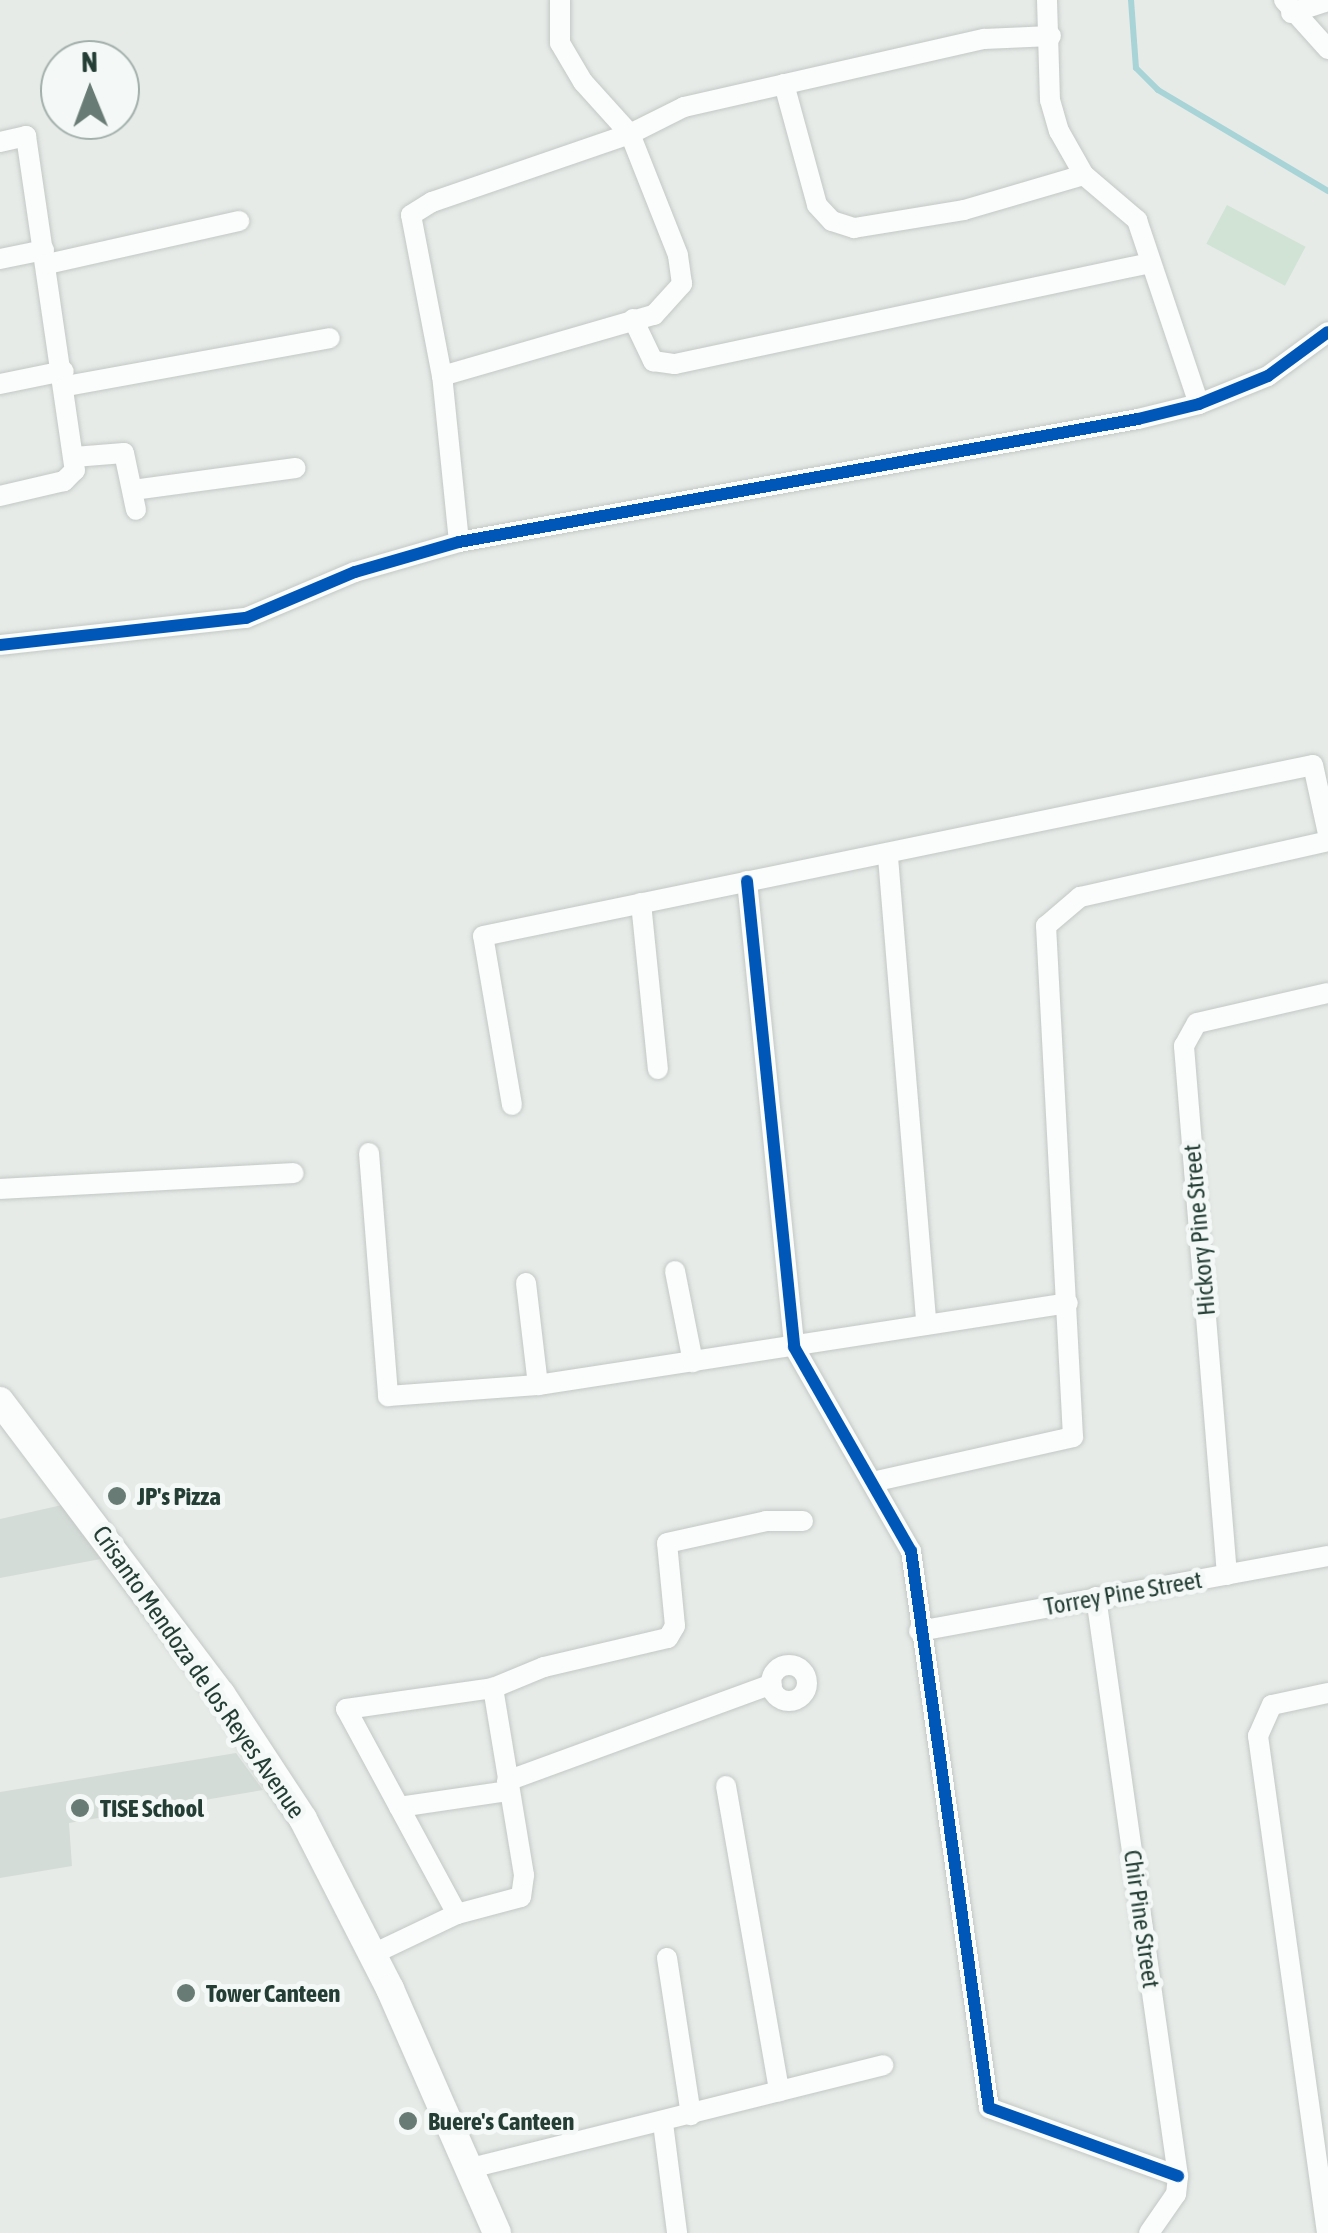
<!DOCTYPE html>
<style>
body{margin:0}
#map{position:relative;width:1328px;height:2233px;overflow:hidden;background:#e6ebe8;font-family:"Asap Condensed",sans-serif}
div>[style]{position:absolute}
.built>*{inset:0;background:#d4dcd8}
.green>*{inset:0;background:#d0e3d5;transform-origin:0 0}
.stream>*{height:6px;margin:-3px;padding:0 3px;transform-origin:3px;border-radius:3px;background:#a8d3d7}
.roads{filter:drop-shadow(0 0 2px #c3c8c5) drop-shadow(0 0 2px #c3c8c5)}
.minor>*{height:20px;margin:-10px;padding:0 10px;transform-origin:10px;border-radius:10px;background:#fbfcfc}
.minor>.ring{margin:-10px;padding:0;box-sizing:content-box;background:none;border:20px solid #fbfcfc;border-radius:50%}
.secondary>*{height:28px;margin:-14px;padding:0 14px;transform-origin:14px;border-radius:14px;background:#fbfcfc}
.cycleway>*{height:12px;margin:-6px;padding:0 6px;transform-origin:6px;border-radius:6px;background:#0057b8}
.dots>*{width:28px;height:28px;translate:-50% -50%;box-sizing:border-box;border:5px solid #f4f9f7;border-radius:50%}
span{translate:-50% -50%;white-space:nowrap;text-align:center;line-height:1.15;-webkit-text-stroke:10px #f4f9f7;paint-order:stroke}
.street-label{font-size:25px;color:#243e36}
.poi-label{font-size:25px;color:#243e36;font-weight:700}
.left{translate:0 -50%;text-align:left}
.north{position:absolute;left:40px;top:40px;width:100px;height:100px;box-sizing:border-box;background:#f4f9f7;border:2px solid #a1aeaa;border-radius:50%;rotate:359deg;font-size:28px;font-weight:700;line-height:40px;text-align:center;color:#243e36}
.north::after{content:'';display:block;margin:auto;width:35px;height:45px;background:#687b74;clip-path:polygon(50% 0,100% 100%,50% 72%,0 100%)}
</style>
<div id="map">
<div class="built">
<div style="clip-path:polygon(62px 1505px,106px 1558px,0 1578px,0 1519px)"></div>
<div style="clip-path:polygon(236px 1753px,263px 1790px,69px 1823px,72px 1866px,0 1878px,0 1792px)"></div>
</div>
<div class="green">
<div style="left:1227px;top:205px;width:89px;height:44px;rotate:28deg"></div>
</div>
<div class="stream">
<div style="left:1131px;top:0;width:68px;rotate:85.8deg"></div>
<div style="left:1136px;top:68px;width:31px;rotate:45deg"></div>
<div style="left:1158px;top:90px;width:198px;rotate:30.7deg"></div>
</div>
<div class="roads">
<div class="minor">
<div style="left:1047px;top:0;width:100px;rotate:88.3deg"></div>
<div style="left:1050px;top:100px;width:32px;rotate:74deg"></div>
<div style="left:1059px;top:131px;width:51px;rotate:60.4deg"></div>
<div style="left:1084px;top:175px;width:70px;rotate:40.3deg"></div>
<div style="left:1137px;top:220px;width:194px;rotate:71.4deg"></div>
<div style="left:1284px;top:0;width:66px;rotate:48.1deg"></div>
<div style="left:1291px;top:13px;width:39px;rotate:-18deg"></div>
<div style="left:784px;top:84px;width:125px;rotate:74.7deg"></div>
<div style="left:817px;top:205px;width:22px;rotate:47deg"></div>
<div style="left:832px;top:221px;width:23px;rotate:18deg"></div>
<div style="left:854px;top:228px;width:111px;rotate:-9.3deg"></div>
<div style="left:964px;top:210px;width:125px;rotate:-16.3deg"></div>
<div style="left:0;top:142px;width:27px;rotate:-13deg"></div>
<div style="left:26px;top:136px;width:338px;rotate:81.7deg"></div>
<div style="left:75px;top:470px;width:16px;rotate:135deg"></div>
<div style="left:64px;top:481px;width:66px;rotate:166.8deg"></div>
<div style="left:0;top:259px;width:45px;rotate:-11.6deg"></div>
<div style="left:47px;top:264px;width:197px;rotate:-12.6deg"></div>
<div style="left:633px;top:319px;width:47px;rotate:64.5deg"></div>
<div style="left:653px;top:361px;width:22px;rotate:8deg"></div>
<div style="left:675px;top:364px;width:485px;rotate:-12deg"></div>
<div style="left:442px;top:376px;width:221px;rotate:-16.1deg"></div>
<div style="left:654px;top:315px;width:42px;rotate:-47.9deg"></div>
<div style="left:682px;top:284px;width:29px;rotate:-98deg"></div>
<div style="left:678px;top:255px;width:130px;rotate:-111.6deg"></div>
<div style="left:630px;top:134px;width:70px;rotate:-132.1deg"></div>
<div style="left:583px;top:82px;width:45px;rotate:-120.5deg"></div>
<div style="left:560px;top:43px;width:43px;rotate:-90deg"></div>
<div style="left:0;top:384px;width:65px;rotate:-11.5deg"></div>
<div style="left:66px;top:386px;width:268px;rotate:-10.3deg"></div>
<div style="left:74px;top:457px;width:50px;rotate:-4.6deg"></div>
<div style="left:124px;top:453px;width:58px;rotate:78.1deg"></div>
<div style="left:133px;top:490px;width:164px;rotate:-7.7deg"></div>
<div style="left:459px;top:542px;width:167px;rotate:-95.8deg"></div>
<div style="left:442px;top:376px;width:164px;rotate:-100.9deg"></div>
<div style="left:411px;top:215px;width:25px;rotate:-32deg"></div>
<div style="left:432px;top:202px;width:209px;rotate:-19deg"></div>
<div style="left:630px;top:134px;width:60px;rotate:-26.6deg"></div>
<div style="left:684px;top:107px;width:308px;rotate:-12.8deg"></div>
<div style="left:984px;top:39px;width:67px;rotate:-2.6deg"></div>
<div style="left:0;top:645px;width:247px;rotate:-6.3deg"></div>
<div style="left:246px;top:618px;width:118px;rotate:-22.9deg"></div>
<div style="left:355px;top:572px;width:108px;rotate:-16.1deg"></div>
<div style="left:459px;top:542px;width:690px;rotate:-10.27deg"></div>
<div style="left:1138px;top:419px;width:63px;rotate:-13.8deg"></div>
<div style="left:1199px;top:404px;width:74px;rotate:-22.1deg"></div>
<div style="left:1268px;top:376px;width:74px;rotate:-36.3deg"></div>
<div style="left:888px;top:857px;width:469px;rotate:85.3deg"></div>
<div style="left:747px;top:881px;width:468px;rotate:84.2deg"></div>
<div style="left:794px;top:1347px;width:235px;rotate:60.2deg"></div>
<div style="left:911px;top:1551px;width:562px;rotate:82.03deg"></div>
<div style="left:989px;top:2108px;width:201px;rotate:19.8deg"></div>
<div style="left:641px;top:903px;width:167px;rotate:84.2deg"></div>
<div style="left:512px;top:1105px;width:171px;rotate:-99.7deg"></div>
<div style="left:483px;top:936px;width:847px;rotate:-11.64deg"></div>
<div style="left:1313px;top:765px;width:71px;rotate:77.7deg"></div>
<div style="left:369px;top:1153px;width:244px;rotate:85.5deg"></div>
<div style="left:388px;top:1396px;width:150px;rotate:-4.2deg"></div>
<div style="left:538px;top:1385px;width:536px;rotate:-8.79deg"></div>
<div style="left:0;top:1189px;width:294px;rotate:-3.1deg"></div>
<div style="left:675px;top:1271px;width:93px;rotate:78.8deg"></div>
<div style="left:526px;top:1283px;width:103px;rotate:83.3deg"></div>
<div style="left:872px;top:1482px;width:206px;rotate:-12.6deg"></div>
<div style="left:1073px;top:1437px;width:512px;rotate:-93.02deg"></div>
<div style="left:1046px;top:926px;width:45px;rotate:-40.5deg"></div>
<div style="left:1080px;top:897px;width:254px;rotate:-12.7deg"></div>
<div style="left:1227px;top:1575px;width:531px;rotate:-94.65deg"></div>
<div style="left:1184px;top:1046px;width:26px;rotate:-61deg"></div>
<div style="left:1197px;top:1023px;width:134px;rotate:-12.9deg"></div>
<div style="left:1096px;top:1597px;width:585px;rotate:81.94deg"></div>
<div style="left:1178px;top:2176px;width:18px;rotate:96deg"></div>
<div style="left:1176px;top:2194px;width:47px;rotate:124.7deg"></div>
<div style="left:919px;top:1631px;width:416px;rotate:-10.4deg"></div>
<div class="ring" style="left:771px;top:1665px;width:16px;height:16px"></div>
<div style="left:507px;top:1781px;width:282px;rotate:-20.1deg"></div>
<div style="left:726px;top:1786px;width:310px;rotate:80.1deg"></div>
<div style="left:399px;top:1807px;width:111px;rotate:-8.3deg"></div>
<div style="left:457px;top:1914px;width:233px;rotate:-118.4deg"></div>
<div style="left:346px;top:1709px;width:148px;rotate:-8.1deg"></div>
<div style="left:493px;top:1688px;width:55px;rotate:-22.4deg"></div>
<div style="left:544px;top:1667px;width:127px;rotate:-13.2deg"></div>
<div style="left:668px;top:1638px;width:14px;rotate:-60deg"></div>
<div style="left:675px;top:1626px;width:83px;rotate:-95.5deg"></div>
<div style="left:667px;top:1543px;width:101px;rotate:-12.5deg"></div>
<div style="left:766px;top:1521px;width:37px"></div>
<div style="left:373px;top:1954px;width:93px;rotate:-25.5deg"></div>
<div style="left:457px;top:1914px;width:66px;rotate:-14.9deg"></div>
<div style="left:521px;top:1897px;width:22px;rotate:-82deg"></div>
<div style="left:524px;top:1875px;width:190px;rotate:-99.4deg"></div>
<div style="left:667px;top:1958px;width:159px;rotate:81.3deg"></div>
<div style="left:663px;top:2123px;width:111px;rotate:82.7deg"></div>
<div style="left:471px;top:2168px;width:425px;rotate:-14deg"></div>
<div style="left:1327px;top:2233px;width:502px;rotate:-97.9deg"></div>
<div style="left:1258px;top:1736px;width:34px;rotate:-66deg"></div>
<div style="left:1272px;top:1705px;width:57px;rotate:-12.1deg"></div>
</div>
<div class="secondary">
<div style="left:0;top:1401px;width:367px;rotate:53deg"></div>
<div style="left:221px;top:1694px;width:149px;rotate:56.7deg"></div>
<div style="left:303px;top:1819px;width:191px;rotate:62.9deg"></div>
<div style="left:390px;top:1989px;width:266px;rotate:66.3deg"></div>
</div>
</div>
<div class="cycleway">
<div style="left:0;top:645px;width:247px;rotate:-6.3deg"></div>
<div style="left:246px;top:618px;width:118px;rotate:-22.9deg"></div>
<div style="left:355px;top:572px;width:108px;rotate:-16.1deg"></div>
<div style="left:459px;top:542px;width:690px;rotate:-10.27deg"></div>
<div style="left:1138px;top:419px;width:63px;rotate:-13.8deg"></div>
<div style="left:1199px;top:404px;width:74px;rotate:-22.1deg"></div>
<div style="left:1268px;top:376px;width:74px;rotate:-36.3deg"></div>
<div style="left:747px;top:881px;width:468px;rotate:84.2deg"></div>
<div style="left:794px;top:1347px;width:235px;rotate:60.2deg"></div>
<div style="left:911px;top:1551px;width:562px;rotate:82.03deg"></div>
<div style="left:989px;top:2108px;width:201px;rotate:19.8deg"></div>
</div>
<div class="dots">
<div style="left:117px;top:1496px;background:#687b74"></div>
<div style="left:80px;top:1808px;background:#687b74"></div>
<div style="left:186px;top:1993px;background:#687b74"></div>
<div style="left:408px;top:2121px;background:#687b74"></div>
</div>
<div class="street-label">
<span style="left:1199px;top:1230px;rotate:-95deg">Hickory Pine Street</span>
<span style="left:1123px;top:1593px;rotate:-10deg">Torrey Pine Street</span>
<span style="left:199px;top:1672px;rotate:55deg">Crisanto Mendoza de los Reyes Avenue</span>
<span style="left:1142px;top:1919px;rotate:82deg">Chir Pine Street</span>
</div>
<div class="poi-label">
<span class="left" style="left:137px;top:1496px">JP's Pizza</span>
<span class="left" style="left:100px;top:1808px">TISE School</span>
<span class="left" style="left:206px;top:1993px">Tower Canteen</span>
<span class="left" style="left:428px;top:2121px">Buere's Canteen</span>
</div>
<div class="north">N</div>
</div>
